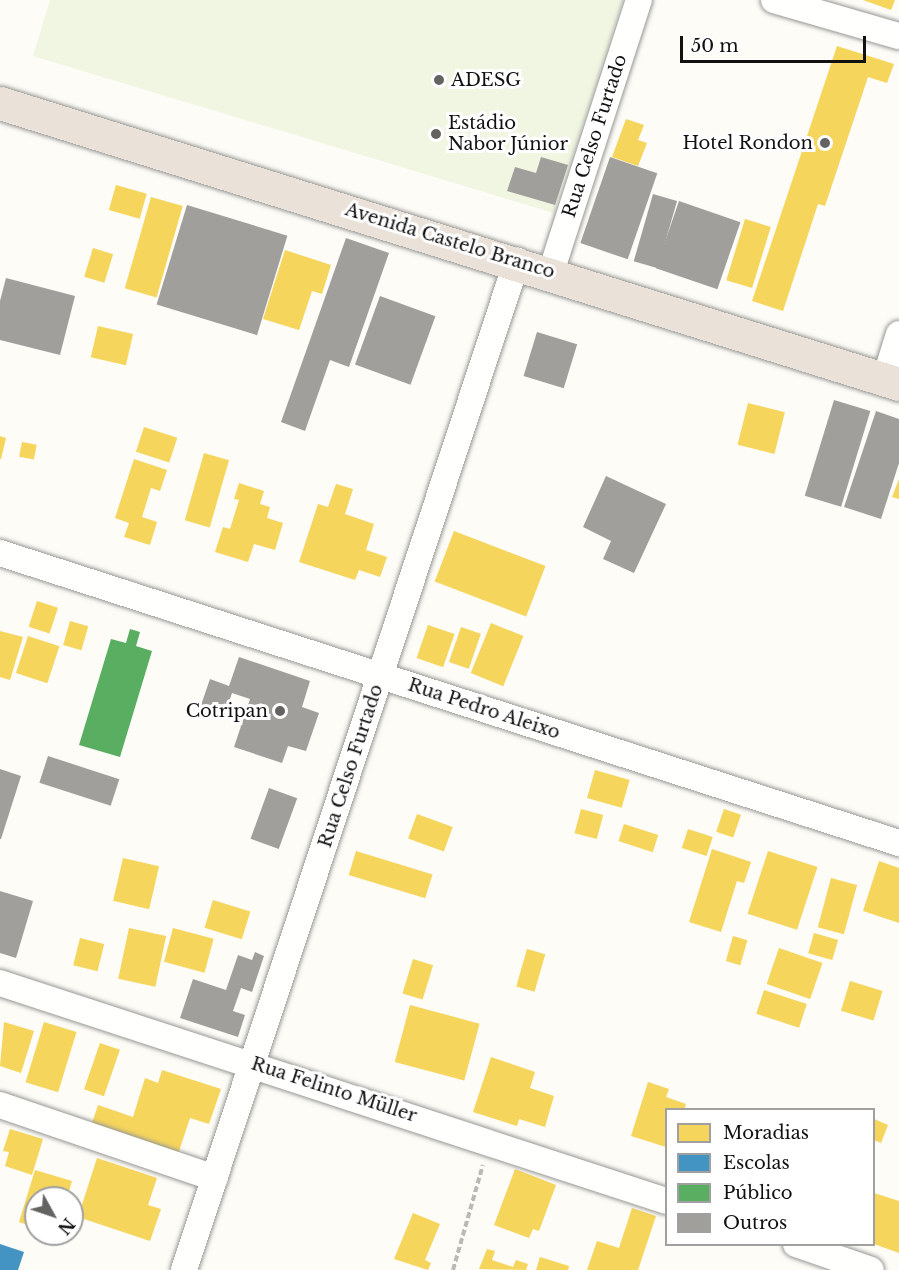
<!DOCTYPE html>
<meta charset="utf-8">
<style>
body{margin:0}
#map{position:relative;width:899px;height:1270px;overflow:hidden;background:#fdfcf7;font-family:"Libre Baskerville",serif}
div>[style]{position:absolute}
.pitch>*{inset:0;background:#f0f6e1}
.homes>*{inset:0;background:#f6d55c;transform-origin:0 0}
.schools>*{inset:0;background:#4393c3}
.public>*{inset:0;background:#5aae61}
.building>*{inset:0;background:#a19f9c;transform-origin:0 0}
.path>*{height:4px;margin-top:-2px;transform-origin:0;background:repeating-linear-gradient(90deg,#b9b9b8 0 6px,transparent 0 9px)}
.roads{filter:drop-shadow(0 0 2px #979795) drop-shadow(0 0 2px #979795)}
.minor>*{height:26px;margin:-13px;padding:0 13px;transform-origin:13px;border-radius:13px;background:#fffffe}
.highway>*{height:33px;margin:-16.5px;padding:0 16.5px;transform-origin:16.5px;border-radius:16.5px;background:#eae1d8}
.dots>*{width:16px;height:16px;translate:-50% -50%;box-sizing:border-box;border:3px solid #fff;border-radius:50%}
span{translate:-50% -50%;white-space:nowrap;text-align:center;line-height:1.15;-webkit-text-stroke:6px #fff;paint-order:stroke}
.poi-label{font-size:18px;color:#111}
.left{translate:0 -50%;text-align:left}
.right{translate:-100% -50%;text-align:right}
.street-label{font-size:18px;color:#111}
.legend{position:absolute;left:665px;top:1108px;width:210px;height:138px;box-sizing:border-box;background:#fff;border:2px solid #a0a0a0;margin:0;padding:8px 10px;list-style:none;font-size:18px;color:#111}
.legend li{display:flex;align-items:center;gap:12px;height:30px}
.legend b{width:30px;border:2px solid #a0a0a0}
.north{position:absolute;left:24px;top:1186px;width:60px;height:60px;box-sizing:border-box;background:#fff;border:2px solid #a0a0a0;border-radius:50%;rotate:130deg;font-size:16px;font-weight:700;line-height:24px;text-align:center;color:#111}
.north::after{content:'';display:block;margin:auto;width:21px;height:27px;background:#646362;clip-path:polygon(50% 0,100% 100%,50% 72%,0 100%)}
.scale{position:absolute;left:680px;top:36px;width:186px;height:27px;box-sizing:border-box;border:3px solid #111;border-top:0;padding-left:8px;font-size:18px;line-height:21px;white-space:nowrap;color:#111;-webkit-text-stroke:4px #fff;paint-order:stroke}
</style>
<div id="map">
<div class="pitch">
<div style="clip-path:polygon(50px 0,623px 0,554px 213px,33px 56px)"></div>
</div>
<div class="homes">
<div style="clip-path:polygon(863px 0,895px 0,891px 10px)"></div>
<div style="clip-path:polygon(837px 46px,894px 64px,887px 83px,868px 77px,825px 206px,818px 204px,783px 311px,752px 301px)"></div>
<div style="clip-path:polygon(626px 119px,644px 125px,638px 140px,647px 143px,638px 166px,612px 157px)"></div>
<div style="left:116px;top:185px;width:32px;height:26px;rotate:16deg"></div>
<div style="left:151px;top:197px;width:33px;height:95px;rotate:16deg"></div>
<div style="left:745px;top:219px;width:27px;height:64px;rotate:17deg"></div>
<div style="left:93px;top:248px;width:21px;height:30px;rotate:17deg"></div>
<div style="clip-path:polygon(285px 250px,331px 265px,322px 294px,312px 291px,299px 330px,263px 319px)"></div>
<div style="left:98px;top:326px;width:36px;height:32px;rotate:13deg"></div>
<div style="left:748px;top:403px;width:38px;height:43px;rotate:14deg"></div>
<div style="left:144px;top:427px;width:35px;height:26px;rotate:18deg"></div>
<div style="clip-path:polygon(0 436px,6px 438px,1px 459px,0 459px)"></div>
<div style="left:22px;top:442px;width:15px;height:15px;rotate:11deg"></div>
<div style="left:204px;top:453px;width:26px;height:70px;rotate:16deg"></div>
<div style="clip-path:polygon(134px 459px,167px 470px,160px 491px,151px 488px,142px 517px,157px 522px,150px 545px,124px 537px,129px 523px,115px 518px)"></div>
<div style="clip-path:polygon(899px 479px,899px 499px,892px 497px)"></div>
<div style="clip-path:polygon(239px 483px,264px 491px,260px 504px,270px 507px,267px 518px,283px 523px,275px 550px,254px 544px,248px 562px,215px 552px,223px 527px,230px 529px,239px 500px,234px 499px)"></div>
<div style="clip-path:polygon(336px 484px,353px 489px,345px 514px,374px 524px,366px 550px,387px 557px,380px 577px,359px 570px,355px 580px,299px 562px,318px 504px,328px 507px)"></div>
<div style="left:454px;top:531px;width:98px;height:54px;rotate:21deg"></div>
<div style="left:37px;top:601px;width:22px;height:27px;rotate:18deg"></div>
<div style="left:70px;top:621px;width:19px;height:25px;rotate:16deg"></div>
<div style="left:491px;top:623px;width:35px;height:54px;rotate:22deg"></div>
<div style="left:428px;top:625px;width:28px;height:35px;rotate:19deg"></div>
<div style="left:461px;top:627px;width:21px;height:37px;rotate:19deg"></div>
<div style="clip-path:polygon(0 631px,23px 637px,10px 680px,0 677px)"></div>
<div style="left:28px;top:636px;width:33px;height:39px;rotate:18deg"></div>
<div style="left:595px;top:770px;width:36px;height:29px;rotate:16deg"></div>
<div style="left:581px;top:809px;width:23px;height:25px;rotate:15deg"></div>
<div style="left:724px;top:809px;width:18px;height:24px;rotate:19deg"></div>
<div style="left:417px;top:814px;width:38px;height:26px;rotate:20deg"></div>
<div style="left:624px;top:824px;width:36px;height:18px;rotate:18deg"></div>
<div style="left:688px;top:829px;width:26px;height:20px;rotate:18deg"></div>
<div style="clip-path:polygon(712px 849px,751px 862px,744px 883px,737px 881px,721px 932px,689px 922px)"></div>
<div style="left:356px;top:851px;width:80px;height:25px;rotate:17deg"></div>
<div style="left:768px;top:851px;width:52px;height:66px;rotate:18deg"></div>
<div style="left:123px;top:858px;width:37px;height:44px;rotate:13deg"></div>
<div style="clip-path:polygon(879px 861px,899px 868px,899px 923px,863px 911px)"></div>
<div style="left:831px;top:878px;width:27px;height:51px;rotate:15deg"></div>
<div style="left:213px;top:900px;width:39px;height:29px;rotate:17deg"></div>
<div style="left:129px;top:928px;width:38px;height:52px;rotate:12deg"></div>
<div style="left:173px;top:928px;width:42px;height:35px;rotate:15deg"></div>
<div style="left:814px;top:933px;width:25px;height:21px;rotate:16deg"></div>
<div style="left:733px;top:936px;width:15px;height:26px;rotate:16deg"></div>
<div style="left:80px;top:938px;width:25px;height:28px;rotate:14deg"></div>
<div style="left:779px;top:948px;width:46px;height:38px;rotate:19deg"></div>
<div style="left:527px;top:949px;width:19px;height:39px;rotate:16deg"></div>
<div style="left:413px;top:959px;width:21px;height:36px;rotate:17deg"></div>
<div style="left:850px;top:981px;width:34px;height:31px;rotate:17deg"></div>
<div style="left:764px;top:990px;width:45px;height:25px;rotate:18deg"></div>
<div style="left:410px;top:1005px;width:72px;height:59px;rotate:15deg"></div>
<div style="clip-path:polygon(4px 1022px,34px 1031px,21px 1073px,0 1066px)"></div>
<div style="left:44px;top:1022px;width:34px;height:63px;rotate:17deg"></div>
<div style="left:100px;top:1043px;width:21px;height:49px;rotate:19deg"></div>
<div style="clip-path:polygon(491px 1057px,535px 1072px,530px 1088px,554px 1096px,545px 1127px,519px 1119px,517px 1126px,473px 1112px)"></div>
<div style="clip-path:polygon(162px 1070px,221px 1089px,209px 1124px,190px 1118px,178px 1154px,91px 1126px,98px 1105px,133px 1117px,145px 1078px,158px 1083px)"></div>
<div style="clip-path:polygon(648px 1082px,669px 1089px,666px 1097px,686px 1104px,684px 1110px,666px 1110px,666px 1147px,631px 1136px)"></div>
<div style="clip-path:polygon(874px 1119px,888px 1125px,881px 1143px,874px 1140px)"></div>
<div style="clip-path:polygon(10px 1129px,43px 1139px,32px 1175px,5px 1166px,9px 1152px,3px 1151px)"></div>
<div style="clip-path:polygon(97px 1158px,157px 1178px,148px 1205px,161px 1209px,150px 1241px,78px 1217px)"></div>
<div style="clip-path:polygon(515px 1169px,556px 1185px,539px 1231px,533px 1229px,529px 1238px,494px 1225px)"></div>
<div style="clip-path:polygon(35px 1170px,72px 1181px,67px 1198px,36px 1198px,36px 1228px,19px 1222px)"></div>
<div style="clip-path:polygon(874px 1193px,899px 1201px,899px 1253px,874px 1244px)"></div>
<div style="clip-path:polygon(632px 1208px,656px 1216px,638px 1270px,587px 1270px,597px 1241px,619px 1248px)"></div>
<div style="clip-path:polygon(413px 1213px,440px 1224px,425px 1260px,431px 1263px,428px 1270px,394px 1259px)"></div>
<div style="clip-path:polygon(487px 1249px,495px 1251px,492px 1260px,513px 1267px,516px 1260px,528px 1264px,526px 1270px,479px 1269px)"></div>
<div style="clip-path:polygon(540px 1257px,569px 1266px,568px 1270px,536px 1270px)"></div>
</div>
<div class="schools">
<div style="clip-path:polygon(0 1244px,24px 1252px,18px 1270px,0 1270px)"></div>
</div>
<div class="public">
<div style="clip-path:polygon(130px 629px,140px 632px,136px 646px,152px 651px,120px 757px,79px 745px,111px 639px,126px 643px)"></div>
</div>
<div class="building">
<div style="clip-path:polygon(541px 157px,568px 165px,555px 205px,507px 191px,515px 167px,536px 173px)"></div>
<div style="left:610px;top:157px;width:50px;height:91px;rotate:19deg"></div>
<div style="left:653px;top:194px;width:25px;height:70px;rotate:16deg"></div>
<div style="left:679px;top:201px;width:65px;height:71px;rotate:19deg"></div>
<div style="left:187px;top:205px;width:105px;height:104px;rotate:17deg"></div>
<div style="clip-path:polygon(346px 238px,389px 253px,349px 367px,330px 360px,305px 431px,281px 422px)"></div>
<div style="clip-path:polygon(6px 278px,75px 296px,60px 355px,0 340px,0 301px)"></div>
<div style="left:380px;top:296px;width:59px;height:73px;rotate:20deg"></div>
<div style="left:537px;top:332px;width:42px;height:46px;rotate:17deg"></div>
<div style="left:834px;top:400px;width:38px;height:100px;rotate:17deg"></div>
<div style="clip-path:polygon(876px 411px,899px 419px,899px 463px,881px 519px,844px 507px)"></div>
<div style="clip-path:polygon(606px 476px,666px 504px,634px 573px,603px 559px,611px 541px,583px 527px)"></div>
<div style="clip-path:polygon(239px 657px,310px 681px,302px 707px,319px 713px,306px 751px,288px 746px,282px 763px,234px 747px,250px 699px,232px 693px,224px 717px,200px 708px,210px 679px,229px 686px)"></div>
<div style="left:48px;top:756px;width:75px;height:28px;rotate:18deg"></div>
<div style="clip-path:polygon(0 769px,21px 776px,1px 839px,0 839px)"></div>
<div style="left:269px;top:788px;width:30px;height:54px;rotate:20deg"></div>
<div style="clip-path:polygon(0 891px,33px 901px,16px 958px,0 953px)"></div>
<div style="clip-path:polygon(255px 952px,264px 956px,252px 992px,241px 988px,233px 1011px,245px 1015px,238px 1037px,180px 1018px,193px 979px,226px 990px,238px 955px,252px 960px)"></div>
</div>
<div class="path">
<div style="left:453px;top:1270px;width:109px;rotate:-74.1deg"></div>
</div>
<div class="roads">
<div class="minor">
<div style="left:774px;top:0;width:130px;rotate:16.1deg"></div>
<div style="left:551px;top:272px;width:286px;rotate:-72.1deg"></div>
<div style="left:885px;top:379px;width:47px;rotate:-72.7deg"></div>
<div style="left:0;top:553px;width:945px;rotate:17.88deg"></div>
<div style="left:0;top:983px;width:701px;rotate:18.12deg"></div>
<div style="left:0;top:1105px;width:227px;rotate:18.8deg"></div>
<div style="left:796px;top:1244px;width:79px;rotate:19.1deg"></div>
<div style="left:184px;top:1270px;width:1063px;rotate:-71.74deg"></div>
</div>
<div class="highway">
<div style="left:0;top:103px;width:942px;rotate:17.36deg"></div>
</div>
</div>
<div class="dots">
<div style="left:439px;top:80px;background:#646362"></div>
<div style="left:436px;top:134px;background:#646362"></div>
<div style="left:825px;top:143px;background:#646362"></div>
<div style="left:280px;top:711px;background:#646362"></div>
</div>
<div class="poi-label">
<span class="left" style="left:451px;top:80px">ADESG</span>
<span class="left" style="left:448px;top:134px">Estádio<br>Nabor Júnior</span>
<span class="right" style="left:813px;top:143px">Hotel Rondon</span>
<span class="right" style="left:268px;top:711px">Cotripan</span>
</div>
<div class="street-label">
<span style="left:595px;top:136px;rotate:-72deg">Rua Celso Furtado</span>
<span style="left:450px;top:241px;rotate:17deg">Avenida Castelo Branco</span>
<span style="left:484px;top:709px;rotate:18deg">Rua Pedro Aleixo</span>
<span style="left:351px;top:766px;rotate:-72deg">Rua Celso Furtado</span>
<span style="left:334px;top:1090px;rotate:18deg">Rua Felinto Müller</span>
</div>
<ul class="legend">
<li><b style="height:16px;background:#f6d55c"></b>Moradias</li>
<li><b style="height:16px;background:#4393c3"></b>Escolas</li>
<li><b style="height:16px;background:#5aae61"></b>Público</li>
<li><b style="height:16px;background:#a19f9c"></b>Outros</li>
</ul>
<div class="north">N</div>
<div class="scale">50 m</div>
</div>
